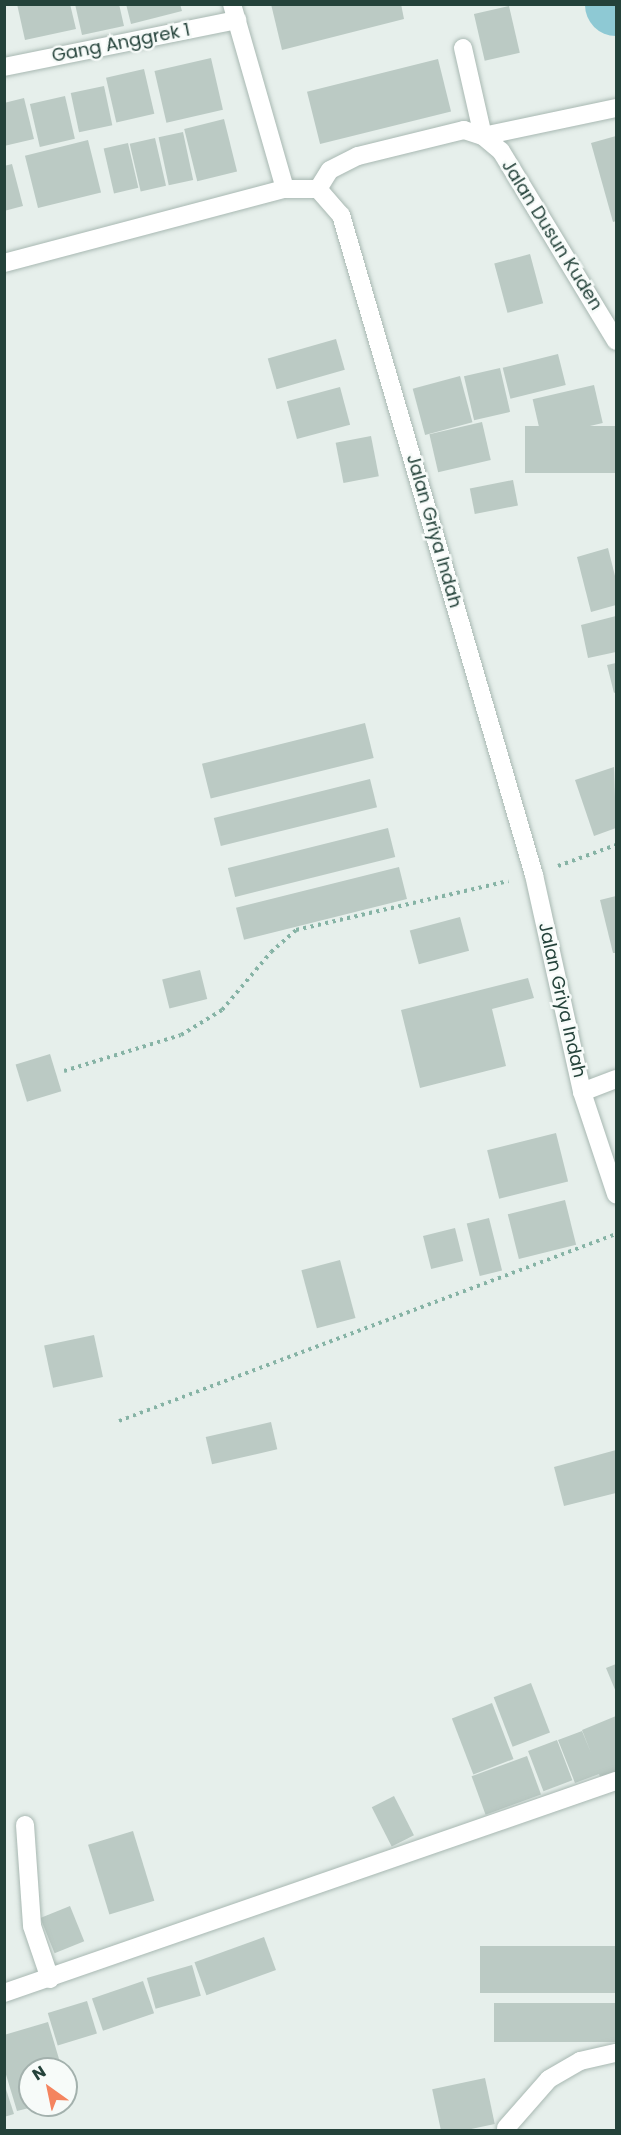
<!DOCTYPE html>
<style>
body{margin:0}
#map{position:relative;width:621px;height:2135px;overflow:hidden;background:#e6efeb;font-family:Poppins,sans-serif}
div>[style]{position:absolute}
.river>*{height:62px;margin:-31px;padding:0 31px;transform-origin:31px;border-radius:31px;background:#8ec9d4}
.building>*{inset:0;background:#bbcac4;transform-origin:0 0}
.path>*{height:4px;margin-top:-2px;transform-origin:0;background:repeating-linear-gradient(90deg,#86b3a5 0 3px,transparent 0 7.5px)}
.roads{filter:drop-shadow(0 0 2px #a8b8b2) drop-shadow(0 0 2px #a8b8b2)}
.minor>*{height:18px;margin:-9px;padding:0 9px;transform-origin:9px;border-radius:9px;background:#fff}
span{translate:-50% -50%;white-space:nowrap;text-align:center;line-height:1.15;-webkit-text-stroke:5px #f7fbf9;paint-order:stroke}
.street-label{font-size:18px;color:#24423a}
.frame{position:absolute;inset:0;border:6px solid #24423a;pointer-events:none}
.north{position:absolute;left:18px;top:2057px;width:60px;height:60px;box-sizing:border-box;background:#f7fbf9;border:2px solid #a3b1ad;border-radius:50%;rotate:327deg;font-size:16px;font-weight:700;line-height:24px;text-align:center;color:#24423a}
.north::after{content:'';display:block;margin:auto;width:21px;height:27px;background:#f4845f;clip-path:polygon(50% 0,100% 100%,50% 72%,0 100%)}
</style>
<div id="map">
<div class="river">
<div style="left:616px;top:4px;width:1px;rotate:90deg"></div>
</div>
<div class="building">
<div style="clip-path:polygon(17px 4px,70px 4px,76px 29px,25px 40px)"></div>
<div style="clip-path:polygon(75px 4px,119px 4px,124px 26px,82px 35px)"></div>
<div style="clip-path:polygon(126px 4px,180px 4px,182px 11px,131px 24px)"></div>
<div style="clip-path:polygon(271px 4px,401px 4px,404px 19px,282px 50px)"></div>
<div style="left:509px;top:6px;width:48px;height:36px;rotate:77deg"></div>
<div style="left:211px;top:58px;width:53px;height:58px;rotate:77deg"></div>
<div style="left:438px;top:59px;width:54px;height:135px;rotate:76deg"></div>
<div style="left:144px;top:69px;width:46px;height:39px;rotate:77deg"></div>
<div style="left:104px;top:86px;width:40px;height:34px;rotate:78deg"></div>
<div style="left:65px;top:96px;width:44px;height:36px;rotate:77deg"></div>
<div style="clip-path:polygon(24px 98px,34px 139px,4px 146px,4px 103px)"></div>
<div style="left:224px;top:119px;width:54px;height:41px;rotate:76deg"></div>
<div style="left:183px;top:132px;width:49px;height:25px;rotate:78deg"></div>
<div style="clip-path:polygon(616px 136px,616px 221px,613px 222px,591px 143px)"></div>
<div style="left:155px;top:138px;width:49px;height:26px;rotate:77deg"></div>
<div style="left:88px;top:140px;width:54px;height:65px;rotate:76deg"></div>
<div style="left:128px;top:143px;width:46px;height:25px;rotate:77deg"></div>
<div style="clip-path:polygon(12px 164px,23px 206px,4px 211px,4px 166px)"></div>
<div style="left:530px;top:254px;width:51px;height:37px;rotate:75deg"></div>
<div style="left:336px;top:339px;width:32px;height:71px;rotate:74deg"></div>
<div style="left:558px;top:354px;width:32px;height:57px;rotate:76deg"></div>
<div style="left:500px;top:368px;width:45px;height:37px;rotate:77deg"></div>
<div style="left:460px;top:376px;width:48px;height:49px;rotate:75deg"></div>
<div style="left:594px;top:385px;width:39px;height:63px;rotate:77deg"></div>
<div style="left:340px;top:387px;width:39px;height:55px;rotate:75deg"></div>
<div style="left:482px;top:422px;width:39px;height:54px;rotate:77deg"></div>
<div style="left:616px;top:426px;width:47px;height:91px;rotate:90deg"></div>
<div style="left:371px;top:436px;width:41px;height:36px;rotate:79deg"></div>
<div style="left:513px;top:480px;width:26px;height:44px;rotate:79deg"></div>
<div style="clip-path:polygon(608px 548px,616px 580px,616px 605px,591px 612px,577px 557px)"></div>
<div style="clip-path:polygon(616px 616px,616px 652px,588px 658px,581px 625px)"></div>
<div style="clip-path:polygon(616px 663px,616px 692px,614px 693px,607px 665px)"></div>
<div style="left:365px;top:723px;width:36px;height:168px;rotate:76deg"></div>
<div style="clip-path:polygon(614px 767px,616px 828px,594px 836px,575px 780px)"></div>
<div style="left:370px;top:779px;width:29px;height:161px;rotate:76deg"></div>
<div style="left:388px;top:828px;width:30px;height:165px;rotate:76deg"></div>
<div style="left:399px;top:867px;width:33px;height:168px;rotate:76deg"></div>
<div style="clip-path:polygon(616px 896px,616px 953px,613px 953px,600px 900px)"></div>
<div style="left:460px;top:917px;width:35px;height:52px;rotate:75deg"></div>
<div style="left:200px;top:970px;width:30px;height:39px;rotate:76deg"></div>
<div style="clip-path:polygon(528px 978px,534px 998px,492px 1009px,506px 1066px,420px 1088px,401px 1010px)"></div>
<div style="left:50px;top:1054px;width:39px;height:36px;rotate:73deg"></div>
<div style="left:556px;top:1133px;width:50px;height:71px;rotate:76deg"></div>
<div style="left:565px;top:1200px;width:46px;height:59px;rotate:76deg"></div>
<div style="left:489px;top:1218px;width:54px;height:23px;rotate:76deg"></div>
<div style="left:455px;top:1228px;width:34px;height:33px;rotate:76deg"></div>
<div style="left:340px;top:1260px;width:60px;height:40px;rotate:75deg"></div>
<div style="left:94px;top:1335px;width:43px;height:51px;rotate:78deg"></div>
<div style="left:271px;top:1422px;width:28px;height:67px;rotate:77deg"></div>
<div style="clip-path:polygon(616px 1450px,616px 1493px,564px 1506px,554px 1467px)"></div>
<div style="clip-path:polygon(616px 1664px,616px 1692px,606px 1668px)"></div>
<div style="left:531px;top:1683px;width:53px;height:40px;rotate:69deg"></div>
<div style="left:492px;top:1703px;width:60px;height:43px;rotate:69deg"></div>
<div style="clip-path:polygon(616px 1716px,616px 1773px,601px 1779px,599px 1774px,575px 1783px,558px 1740px,582px 1731px,591px 1753px,582px 1730px)"></div>
<div style="left:557px;top:1740px;width:43px;height:31px;rotate:69deg"></div>
<div style="left:527px;top:1756px;width:41px;height:59px;rotate:70deg"></div>
<div style="left:394px;top:1796px;width:44px;height:25px;rotate:63deg"></div>
<div style="left:133px;top:1831px;width:73px;height:47px;rotate:73deg"></div>
<div style="left:70px;top:1906px;width:38px;height:32px;rotate:68deg"></div>
<div style="left:264px;top:1937px;width:35px;height:74px;rotate:70deg"></div>
<div style="left:616px;top:1946px;width:47px;height:136px;rotate:90deg"></div>
<div style="left:192px;top:1965px;width:32px;height:47px;rotate:74deg"></div>
<div style="left:143px;top:1981px;width:34px;height:54px;rotate:71deg"></div>
<div style="left:87px;top:2001px;width:34px;height:41px;rotate:73deg"></div>
<div style="left:616px;top:2003px;width:39px;height:122px;rotate:90deg"></div>
<div style="clip-path:polygon(48px 2022px,62px 2069px,30px 2069px,30px 2105px,37px 2106px,17px 2111px,4px 2068px,4px 2035px)"></div>
<div style="left:485px;top:2078px;width:47px;height:54px;rotate:78deg"></div>
<div style="clip-path:polygon(4px 2083px,14px 2114px,4px 2117px)"></div>
</div>
<div class="path">
<div style="left:558px;top:866px;width:62px;rotate:-19.9deg"></div>
<div style="left:64px;top:1071px;width:122px;rotate:-17.1deg"></div>
<div style="left:181px;top:1035px;width:48px;rotate:-31.4deg"></div>
<div style="left:222px;top:1010px;width:76px;rotate:-49.8deg"></div>
<div style="left:271px;top:952px;width:33px;rotate:-41deg"></div>
<div style="left:296px;top:930px;width:218px;rotate:-13deg"></div>
<div style="left:119px;top:1421px;width:531px;rotate:-20.62deg"></div>
</div>
<div class="roads">
<div class="minor">
<div style="left:232px;top:4px;width:192px;rotate:74deg"></div>
<div style="left:463px;top:48px;width:90px;rotate:77.2deg"></div>
<div style="left:483px;top:136px;width:136px;rotate:-11.9deg"></div>
<div style="left:4px;top:67px;width:238px;rotate:-11.4deg"></div>
<div style="left:318px;top:189px;width:22px;rotate:-58deg"></div>
<div style="left:330px;top:170px;width:31px;rotate:-27deg"></div>
<div style="left:358px;top:156px;width:109px;rotate:-13.8deg"></div>
<div style="left:464px;top:130px;width:20px;rotate:18deg"></div>
<div style="left:483px;top:136px;width:23px;rotate:40deg"></div>
<div style="left:501px;top:151px;width:222px;rotate:58.8deg"></div>
<div style="left:4px;top:263px;width:291px;rotate:-14.8deg"></div>
<div style="left:285px;top:189px;width:33px"></div>
<div style="left:318px;top:189px;width:35px;rotate:49deg"></div>
<div style="left:341px;top:215px;width:688px;rotate:73.7deg"></div>
<div style="left:534px;top:875px;width:222px;rotate:77.5deg"></div>
<div style="left:582px;top:1092px;width:108px;rotate:71.6deg"></div>
<div style="left:582px;top:1092px;width:36px;rotate:-21deg"></div>
<div style="left:25px;top:1825px;width:101px;rotate:86deg"></div>
<div style="left:32px;top:1926px;width:56px;rotate:71.2deg"></div>
<div style="left:4px;top:1993px;width:648px;rotate:-19.11deg"></div>
<div style="left:506px;top:2128px;width:65px;rotate:-48.7deg"></div>
<div style="left:549px;top:2079px;width:36px;rotate:-30deg"></div>
<div style="left:580px;top:2061px;width:37px;rotate:-13deg"></div>
</div>
</div>
<div class="street-label">
<span style="left:121px;top:43px;rotate:-11deg">Gang Anggrek 1</span>
<span style="left:552px;top:235px;rotate:58deg">Jalan Dusun Kuden</span>
<span style="left:434px;top:531px;rotate:74deg">Jalan Griya Indah</span>
<span style="left:562px;top:1000px;rotate:77deg">Jalan Griya Indah</span>
</div>
<div class="frame"></div>
<div class="north">N</div>
</div>
